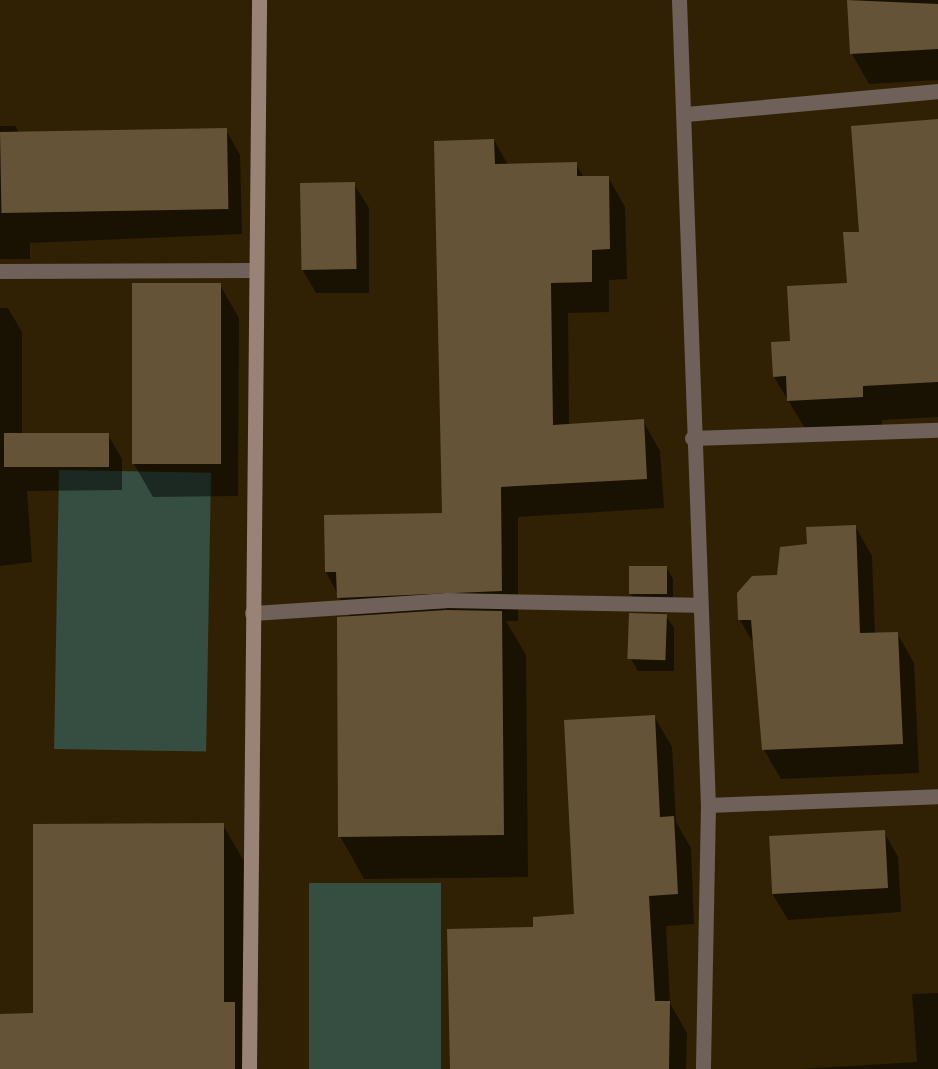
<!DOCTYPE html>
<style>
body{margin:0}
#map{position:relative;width:938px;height:1069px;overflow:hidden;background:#302105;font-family:"Fira Sans",sans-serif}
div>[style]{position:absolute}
.green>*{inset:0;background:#364e41;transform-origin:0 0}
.shadow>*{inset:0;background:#0007}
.building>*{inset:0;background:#655337;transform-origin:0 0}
.street>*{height:15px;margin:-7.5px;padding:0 7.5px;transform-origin:7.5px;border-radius:7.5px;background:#6f6059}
.secondary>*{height:15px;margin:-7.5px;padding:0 7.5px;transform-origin:7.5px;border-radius:7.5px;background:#998377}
span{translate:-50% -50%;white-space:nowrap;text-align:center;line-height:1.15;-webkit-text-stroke:6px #130c03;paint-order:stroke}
</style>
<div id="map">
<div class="green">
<div style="left:59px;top:470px;width:152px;height:279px;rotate:1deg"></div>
<div style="left:309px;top:883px;width:132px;height:186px"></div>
</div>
<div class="shadow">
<div style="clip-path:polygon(849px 0,938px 0,938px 80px,869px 84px,852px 54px)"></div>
<div style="clip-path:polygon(938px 121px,938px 417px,882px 420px,882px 432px,809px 435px,774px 377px,773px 343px,791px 343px,848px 284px,860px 233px)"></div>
<div style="clip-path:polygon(0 126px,15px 126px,21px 136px,226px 130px,240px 155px,242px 234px,30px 243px,30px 259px,0 259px)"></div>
<div style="clip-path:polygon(494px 140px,508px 165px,576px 164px,584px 178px,608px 177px,625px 207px,627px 279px,609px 280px,609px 312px,568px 313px,569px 425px,643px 421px,660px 451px,664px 508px,518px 517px,518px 621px,506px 621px,526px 655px,528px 877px,364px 879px,340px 836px,350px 618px,326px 572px,325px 516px,443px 515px)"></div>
<div style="clip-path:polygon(354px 184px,369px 208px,369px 293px,316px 293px,302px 269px)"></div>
<div style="clip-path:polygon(220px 285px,239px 318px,238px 496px,153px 497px,134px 464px,134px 286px)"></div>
<div style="clip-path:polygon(0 308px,8px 308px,22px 332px,22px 437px,108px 435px,122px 459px,122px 490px,27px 491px,32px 562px,0 566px)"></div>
<div style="clip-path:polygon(855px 526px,872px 556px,875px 634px,897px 633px,914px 663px,919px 773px,781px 779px,764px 750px,755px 646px,740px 620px,809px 545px)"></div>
<div style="clip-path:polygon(666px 567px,673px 579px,673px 607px,638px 606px,630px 593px)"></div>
<div style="clip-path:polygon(631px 615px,666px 616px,674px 628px,674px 671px,638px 671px,631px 659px)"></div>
<div style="clip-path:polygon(654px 716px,672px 747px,676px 822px,691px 848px,694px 924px,666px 926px,670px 1003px,687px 1033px,686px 1069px,452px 1069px,535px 929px,575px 915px)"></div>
<div style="clip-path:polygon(223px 825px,245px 863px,256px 1069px,0 1069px,0 1016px,35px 1015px)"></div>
<div style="clip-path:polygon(884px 832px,898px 857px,901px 912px,788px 920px,773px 895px)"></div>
<div style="clip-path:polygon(938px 993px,938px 1069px,799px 1069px,917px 1062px,912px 994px)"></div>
</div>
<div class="building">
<div style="clip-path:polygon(847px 0,938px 4px,938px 49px,850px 54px)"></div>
<div style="clip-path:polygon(938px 119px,938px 382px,863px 386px,863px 397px,787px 401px,786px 376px,773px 377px,771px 342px,790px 341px,787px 286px,847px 283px,843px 232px,859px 232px,851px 126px)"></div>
<div style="left:227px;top:128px;width:81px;height:227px;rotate:89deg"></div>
<div style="clip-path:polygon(494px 139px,495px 164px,577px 162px,577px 176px,609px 176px,610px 249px,592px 250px,592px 282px,551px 283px,553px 425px,644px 419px,647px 479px,501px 487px,502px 591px,337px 598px,336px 572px,325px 572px,324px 515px,442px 513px,434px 141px)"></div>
<div style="left:355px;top:182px;width:87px;height:55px;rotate:89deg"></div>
<div style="left:221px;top:283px;width:181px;height:89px;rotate:90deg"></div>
<div style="left:109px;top:433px;width:34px;height:105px;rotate:90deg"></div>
<div style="clip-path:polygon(856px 525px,860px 633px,898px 632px,903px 744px,762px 750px,751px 620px,738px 620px,737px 593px,752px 576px,777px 575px,780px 547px,807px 544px,806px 527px)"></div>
<div style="left:629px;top:566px;width:38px;height:28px"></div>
<div style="clip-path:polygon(446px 610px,502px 611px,504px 835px,338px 837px,337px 617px)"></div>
<div style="left:629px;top:613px;width:38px;height:46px;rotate:2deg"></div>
<div style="clip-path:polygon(655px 715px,660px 817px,674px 816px,678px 894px,649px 896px,655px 1001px,670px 1001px,669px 1069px,450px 1069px,447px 929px,533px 927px,533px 917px,574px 914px,564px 720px)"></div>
<div style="clip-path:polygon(224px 823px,224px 1002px,235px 1002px,235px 1069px,0 1069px,0 1014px,33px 1013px,33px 824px)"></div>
<div style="left:885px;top:830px;width:58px;height:116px;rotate:87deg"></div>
</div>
<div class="street">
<div style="left:679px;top:0;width:806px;rotate:87.94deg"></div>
<div style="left:708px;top:805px;width:264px;rotate:91.1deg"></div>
<div style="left:686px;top:114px;width:253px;rotate:-5.2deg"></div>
<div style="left:0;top:271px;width:254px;rotate:-0.2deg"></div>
<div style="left:692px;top:438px;width:246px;rotate:-1.9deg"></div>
<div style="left:252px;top:613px;width:194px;rotate:-3.8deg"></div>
<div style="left:446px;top:600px;width:251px;rotate:1.1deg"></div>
<div style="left:708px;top:805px;width:230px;rotate:-2.2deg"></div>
</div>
<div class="secondary">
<div style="left:249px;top:1069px;width:1069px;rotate:-89.46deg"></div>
</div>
</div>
